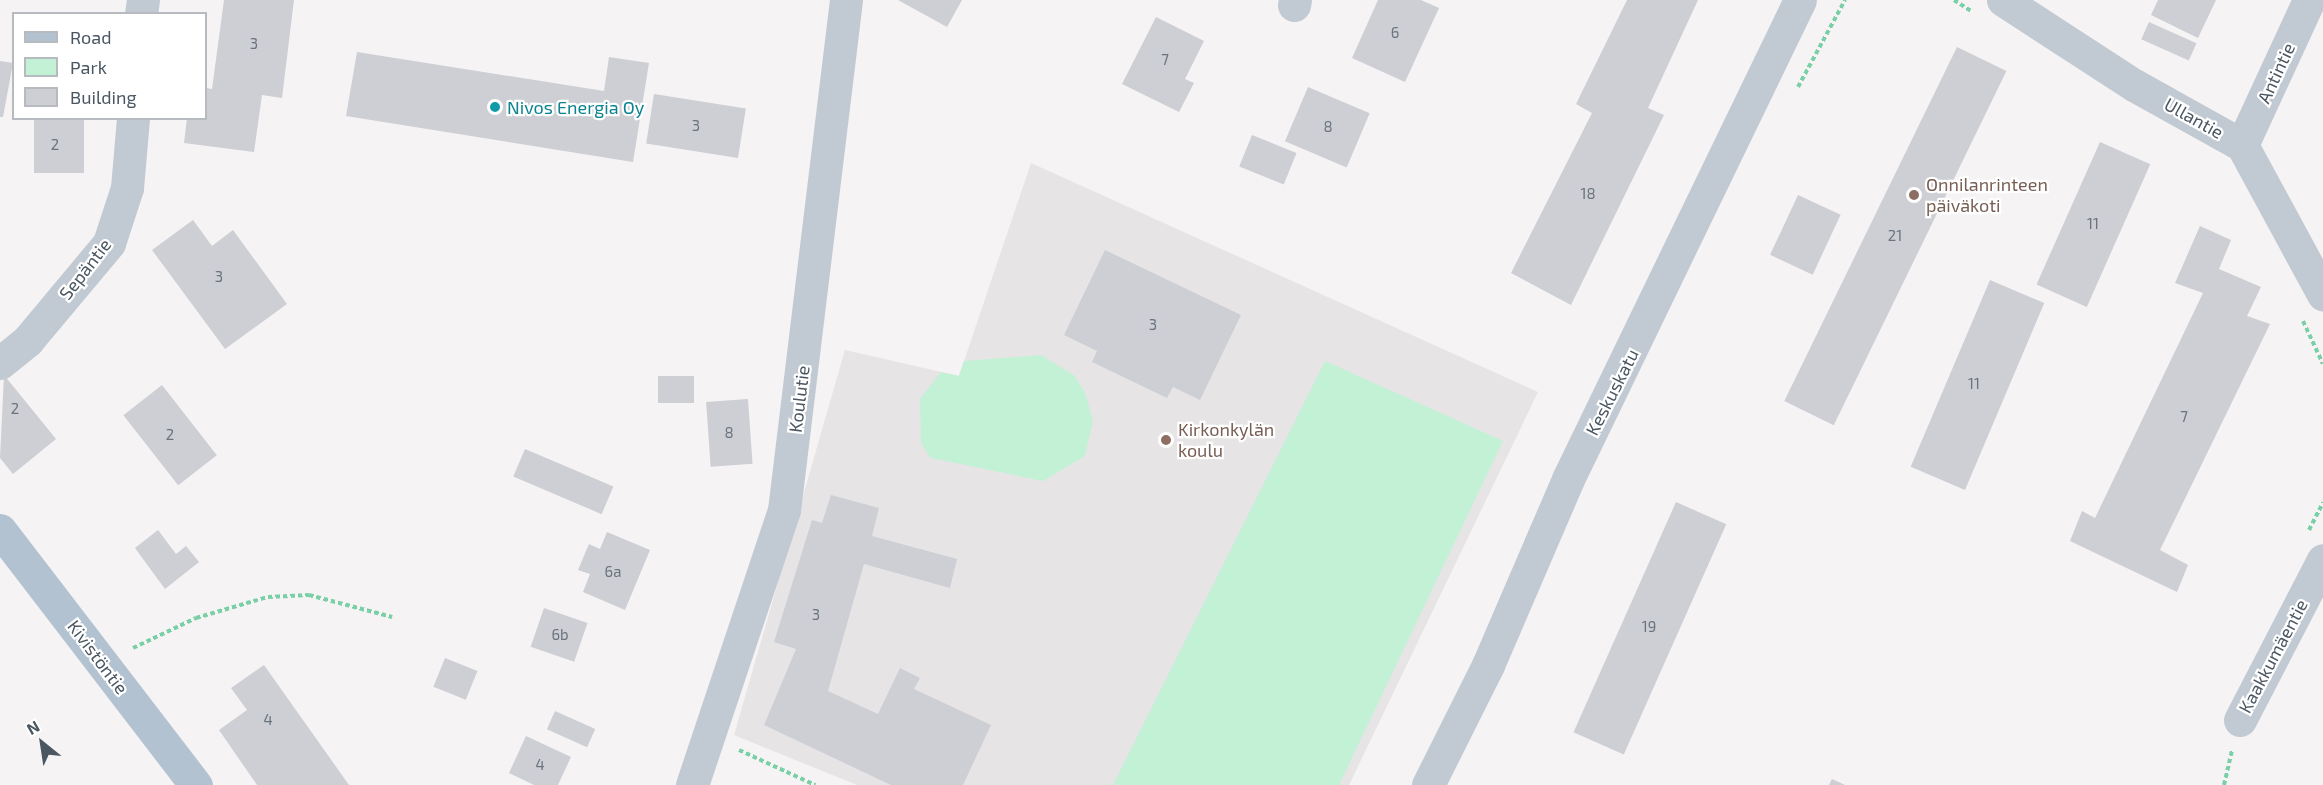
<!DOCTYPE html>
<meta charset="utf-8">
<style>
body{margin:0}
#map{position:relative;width:2323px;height:785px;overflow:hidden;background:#f5f3f3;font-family:"Exo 2",sans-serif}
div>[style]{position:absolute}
.education>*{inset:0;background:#e6e4e5}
.green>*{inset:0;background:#c3f1d5}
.building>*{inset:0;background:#cdcfd5;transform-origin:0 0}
.path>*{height:4px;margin-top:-2px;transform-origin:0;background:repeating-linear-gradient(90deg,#7ad0a6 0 4.5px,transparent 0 7.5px)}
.minor>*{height:33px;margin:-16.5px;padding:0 16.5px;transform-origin:16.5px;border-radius:16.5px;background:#c1cad2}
.major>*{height:33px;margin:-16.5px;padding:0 16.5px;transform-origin:16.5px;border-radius:16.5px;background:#b3c2d1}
.dots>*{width:16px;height:16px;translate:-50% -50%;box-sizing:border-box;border:3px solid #fff;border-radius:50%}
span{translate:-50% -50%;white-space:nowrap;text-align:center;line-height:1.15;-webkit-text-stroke:4.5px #fff;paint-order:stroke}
.number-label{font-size:15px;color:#6b747e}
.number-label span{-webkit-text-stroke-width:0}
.street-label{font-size:18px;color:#4a5661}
.culture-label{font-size:18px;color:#0d838f}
.left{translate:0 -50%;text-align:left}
.education-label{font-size:18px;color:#785e54}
.legend{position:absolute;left:12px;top:12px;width:195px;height:108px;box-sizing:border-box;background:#fff;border:2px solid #b7bbc0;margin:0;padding:8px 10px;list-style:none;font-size:18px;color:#4a5661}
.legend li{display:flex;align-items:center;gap:12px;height:30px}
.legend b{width:30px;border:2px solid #b7bbc0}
.north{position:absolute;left:12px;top:713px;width:60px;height:60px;-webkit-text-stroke:4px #fff;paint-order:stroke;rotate:330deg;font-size:16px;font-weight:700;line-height:24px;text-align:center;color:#4a5661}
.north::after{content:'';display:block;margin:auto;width:21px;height:27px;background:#4a5661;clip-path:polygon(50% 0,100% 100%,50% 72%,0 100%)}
</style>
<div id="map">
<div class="education">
<div style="clip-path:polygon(1031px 163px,1538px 392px,1349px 785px,857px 785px,734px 735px,845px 350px,959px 376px)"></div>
</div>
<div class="green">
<div style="clip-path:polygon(1041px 355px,1075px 376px,1085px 393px,1093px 421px,1085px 456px,1043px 481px,931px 458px,921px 443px,920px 399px,941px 372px,959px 376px,964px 361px)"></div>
<div style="clip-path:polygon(1325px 361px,1503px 441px,1339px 785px,1113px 785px)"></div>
</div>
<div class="building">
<div style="clip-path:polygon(224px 0,294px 0,282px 98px,262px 95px,254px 152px,184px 143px,187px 118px,206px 118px,206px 88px,212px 89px)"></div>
<div style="clip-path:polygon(898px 0,962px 0,947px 27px)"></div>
<div style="clip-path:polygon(1378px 0,1421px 0,1439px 8px,1405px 82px,1352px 58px)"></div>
<div style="clip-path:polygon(1627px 0,1698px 0,1648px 108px,1664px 115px,1571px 305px,1511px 273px,1592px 113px,1576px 104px)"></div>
<div style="clip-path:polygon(2158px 0,2216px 0,2198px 38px,2151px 15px)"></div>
<div style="clip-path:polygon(1156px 17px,1204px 41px,1185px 79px,1194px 83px,1179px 112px,1122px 84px)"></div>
<div style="left:2149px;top:22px;width:52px;height:19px;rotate:24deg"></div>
<div style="left:1957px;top:47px;width:55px;height:394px;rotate:26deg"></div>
<div style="clip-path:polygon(357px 52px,604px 91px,609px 57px,649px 63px,633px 162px,346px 116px)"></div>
<div style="clip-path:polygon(0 61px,13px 63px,3px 117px,0 117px)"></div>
<div style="left:1308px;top:87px;width:67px;height:59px;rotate:23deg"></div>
<div style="left:654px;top:94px;width:93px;height:50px;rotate:9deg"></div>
<div style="left:34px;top:118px;width:50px;height:55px"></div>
<div style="left:1252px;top:135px;width:48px;height:34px;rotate:22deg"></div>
<div style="left:2100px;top:142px;width:55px;height:156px;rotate:24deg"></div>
<div style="left:1798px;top:195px;width:47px;height:66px;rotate:25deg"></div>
<div style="clip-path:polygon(193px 220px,212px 246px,233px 230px,287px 304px,225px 349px,152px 250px)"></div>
<div style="clip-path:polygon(2200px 226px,2231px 240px,2219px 269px,2261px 287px,2247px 316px,2270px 324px,2160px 550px,2188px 565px,2177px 592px,2070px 541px,2082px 511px,2095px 518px,2203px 293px,2175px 283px)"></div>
<div style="clip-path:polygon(1105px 250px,1241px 315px,1200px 400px,1173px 387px,1167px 398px,1092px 362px,1097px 351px,1064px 335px)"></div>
<div style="left:1990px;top:280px;width:59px;height:203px;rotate:23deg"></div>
<div style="clip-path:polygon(4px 375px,56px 439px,13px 474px,0 458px)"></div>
<div style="left:658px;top:376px;width:36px;height:27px"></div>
<div style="left:162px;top:385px;width:89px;height:49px;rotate:52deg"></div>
<div style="left:748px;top:399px;width:65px;height:42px;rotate:86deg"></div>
<div style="left:525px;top:449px;width:96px;height:30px;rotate:23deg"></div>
<div style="clip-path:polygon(831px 495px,879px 508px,872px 536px,957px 559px,950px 588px,864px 564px,828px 691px,878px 714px,900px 668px,920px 678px,914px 689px,991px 725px,963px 785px,891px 785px,764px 725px,796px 649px,774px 642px,812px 520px,822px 523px)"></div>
<div style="left:1676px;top:502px;width:55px;height:252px;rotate:24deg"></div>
<div style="clip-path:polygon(158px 530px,176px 554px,186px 546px,199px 562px,165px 589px,135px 548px)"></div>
<div style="clip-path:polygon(607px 532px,650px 550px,625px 610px,583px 592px,590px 574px,578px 570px,589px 544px,600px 549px)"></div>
<div style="left:544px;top:608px;width:46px;height:41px;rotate:19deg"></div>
<div style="left:445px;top:658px;width:35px;height:31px;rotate:22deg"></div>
<div style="clip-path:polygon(264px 665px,349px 785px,257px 785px,219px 730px,247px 710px,231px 688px)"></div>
<div style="left:555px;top:711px;width:44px;height:20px;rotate:24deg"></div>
<div style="clip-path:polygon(526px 736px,571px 757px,558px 785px,534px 785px,509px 773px)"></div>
<div style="clip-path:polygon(1832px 779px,1845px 785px,1829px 785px)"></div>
</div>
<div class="path">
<div style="left:1954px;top:0;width:20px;rotate:33deg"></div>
<div style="left:1798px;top:87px;width:99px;rotate:-61.6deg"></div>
<div style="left:2303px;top:321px;width:47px;rotate:65.1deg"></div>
<div style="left:2309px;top:530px;width:31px;rotate:-63deg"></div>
<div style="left:133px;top:648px;width:70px;rotate:-25.5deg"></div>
<div style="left:196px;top:618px;width:75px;rotate:-16.3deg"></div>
<div style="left:268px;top:597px;width:41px;rotate:-2.8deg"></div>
<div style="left:309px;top:595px;width:86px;rotate:14.8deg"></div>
<div style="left:739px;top:750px;width:84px;rotate:24.7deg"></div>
<div style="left:2224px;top:785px;width:35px;rotate:-77deg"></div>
</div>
<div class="minor">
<div style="left:2003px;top:0;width:156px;rotate:33deg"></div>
<div style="left:2134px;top:85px;width:124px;rotate:29.1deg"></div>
<div style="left:2242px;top:145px;width:170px;rotate:61.5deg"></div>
<div style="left:1294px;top:5px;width:5px;rotate:-79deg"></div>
<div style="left:141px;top:14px;width:14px;rotate:-82deg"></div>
<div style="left:2242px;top:145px;width:160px;rotate:-65.2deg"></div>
<div style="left:0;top:363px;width:36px;rotate:-39deg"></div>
<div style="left:28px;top:340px;width:126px;rotate:-50.1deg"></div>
<div style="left:109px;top:243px;width:58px;rotate:-71.9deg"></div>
<div style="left:127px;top:188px;width:70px;rotate:-85.1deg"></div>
<div style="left:2240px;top:720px;width:180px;rotate:-62.6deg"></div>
<div style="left:692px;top:785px;width:290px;rotate:-71.5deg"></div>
<div style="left:784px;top:510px;width:514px;rotate:-83.07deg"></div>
<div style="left:1428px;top:785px;width:134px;rotate:-63.4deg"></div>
<div style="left:1488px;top:665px;width:202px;rotate:-66.7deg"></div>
<div style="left:1568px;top:479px;width:532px;rotate:-64.16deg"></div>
</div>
<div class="major">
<div style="left:0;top:530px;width:322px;rotate:52.5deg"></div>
</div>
<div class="dots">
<div style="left:495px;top:107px;background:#0f9aa8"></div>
<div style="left:1914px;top:195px;background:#8d6e63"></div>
<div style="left:1166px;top:440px;background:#8d6e63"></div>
</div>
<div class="number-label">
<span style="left:1395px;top:33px">6</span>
<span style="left:254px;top:44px">3</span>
<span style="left:1165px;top:60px">7</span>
<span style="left:696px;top:126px">3</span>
<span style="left:1328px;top:127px">8</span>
<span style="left:55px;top:145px">2</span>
<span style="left:1588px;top:194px">18</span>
<span style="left:2093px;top:224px">11</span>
<span style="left:1895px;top:236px">21</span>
<span style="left:219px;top:277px">3</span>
<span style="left:1153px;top:325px">3</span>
<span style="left:1974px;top:384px">11</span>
<span style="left:15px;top:409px">2</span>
<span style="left:2184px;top:417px">7</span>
<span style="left:729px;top:433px">8</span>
<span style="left:170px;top:435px">2</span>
<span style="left:613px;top:572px">6a</span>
<span style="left:816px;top:615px">3</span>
<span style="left:1649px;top:627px">19</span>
<span style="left:560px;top:635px">6b</span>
<span style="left:268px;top:720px">4</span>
<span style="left:540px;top:765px">4</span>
</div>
<div class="street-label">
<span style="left:2276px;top:73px;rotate:-65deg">Antintie</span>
<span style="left:2194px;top:118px;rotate:29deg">Ullantie</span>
<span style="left:85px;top:269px;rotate:-52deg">Sepäntie</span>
<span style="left:1612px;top:392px;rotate:-63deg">Keskuskatu</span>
<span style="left:799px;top:399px;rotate:-83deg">Koulutie</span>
<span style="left:2273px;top:656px;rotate:-62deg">Kaakkumäentie</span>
<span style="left:98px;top:657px;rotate:53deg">Kivistöntie</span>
</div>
<div class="culture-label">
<span class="left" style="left:507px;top:107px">Nivos Energia Oy</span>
</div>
<div class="education-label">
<span class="left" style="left:1926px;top:195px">Onnilanrinteen<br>päiväkoti</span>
<span class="left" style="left:1178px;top:440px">Kirkonkylän<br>koulu</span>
</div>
<ul class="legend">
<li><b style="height:8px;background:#b3c2d1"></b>Road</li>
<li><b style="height:16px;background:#c3f1d5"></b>Park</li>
<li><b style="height:16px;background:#cdcfd5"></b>Building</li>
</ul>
<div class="north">N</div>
</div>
